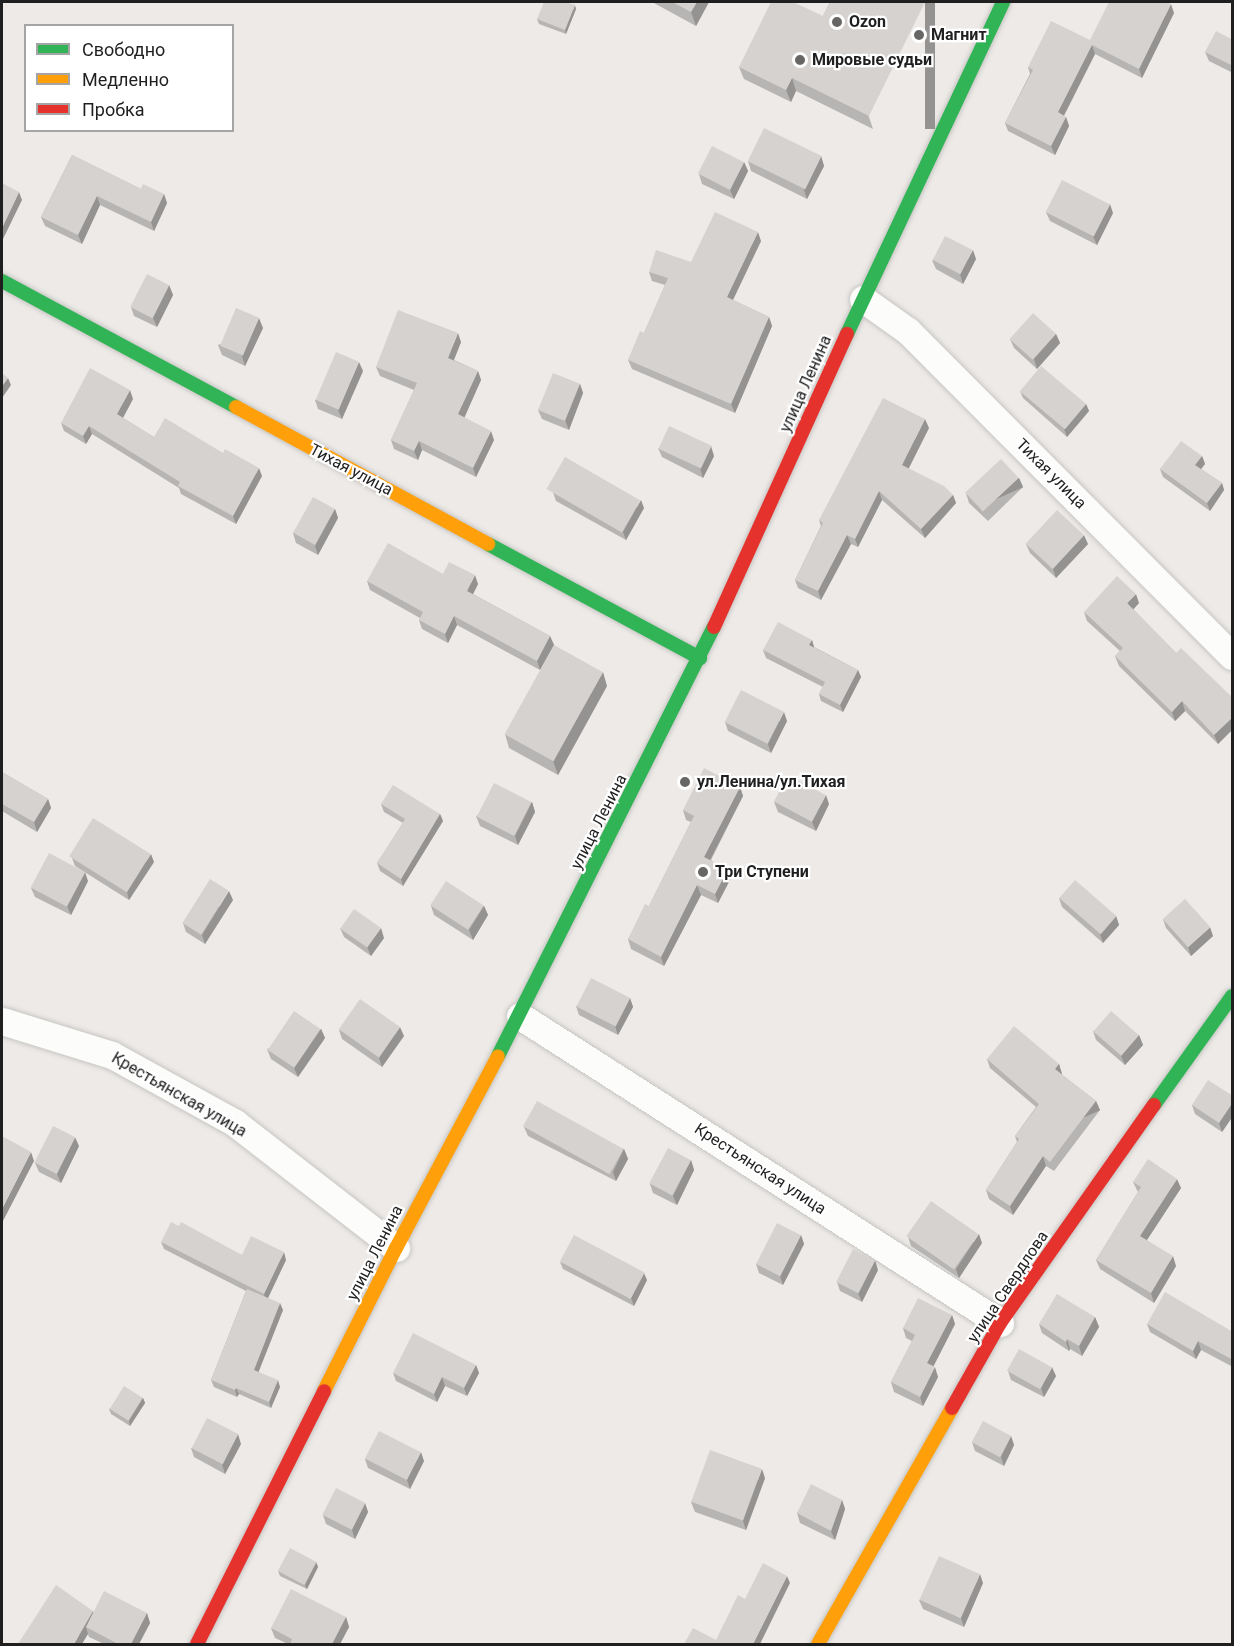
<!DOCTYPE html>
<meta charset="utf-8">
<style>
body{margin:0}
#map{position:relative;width:1234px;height:1646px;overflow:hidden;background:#edeae7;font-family:Roboto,sans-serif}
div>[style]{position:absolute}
.roads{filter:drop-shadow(0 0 2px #c6c5c3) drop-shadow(0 0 2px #c6c5c3)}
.street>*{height:27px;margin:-13.5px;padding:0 13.5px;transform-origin:13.5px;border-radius:13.5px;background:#fcfcfb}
.fast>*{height:14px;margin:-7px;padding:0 7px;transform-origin:7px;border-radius:7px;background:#30b455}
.slow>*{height:14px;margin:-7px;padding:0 7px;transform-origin:7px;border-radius:7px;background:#ff9f0a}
.jam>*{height:14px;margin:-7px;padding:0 7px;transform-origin:7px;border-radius:7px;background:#e5322d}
.wall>*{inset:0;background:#b7b5b3}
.shaded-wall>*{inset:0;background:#959392;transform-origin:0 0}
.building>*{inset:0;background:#d5d2d0;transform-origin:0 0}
.dots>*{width:16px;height:16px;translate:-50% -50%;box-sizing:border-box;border:3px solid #fff;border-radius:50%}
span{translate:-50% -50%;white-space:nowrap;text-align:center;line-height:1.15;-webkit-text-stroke:4.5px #fff;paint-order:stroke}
.poi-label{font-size:16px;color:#1f1f1f;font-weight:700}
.left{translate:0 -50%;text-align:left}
.street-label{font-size:16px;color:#1f1f1f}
.frame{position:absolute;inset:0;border:3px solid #1f1f1f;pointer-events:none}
.legend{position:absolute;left:24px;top:24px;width:210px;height:108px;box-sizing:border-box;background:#fff;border:2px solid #a5a5a5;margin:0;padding:8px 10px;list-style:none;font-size:18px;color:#1f1f1f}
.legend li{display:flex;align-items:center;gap:12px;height:30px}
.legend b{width:30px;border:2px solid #a5a5a5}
</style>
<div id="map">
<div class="roads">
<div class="street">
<div style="left:863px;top:299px;width:55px;rotate:35.4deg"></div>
<div style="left:908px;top:331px;width:459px;rotate:45.1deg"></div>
<div style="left:520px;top:1016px;width:570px;rotate:32.6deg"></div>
<div style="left:2px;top:1021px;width:115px;rotate:17.2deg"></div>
<div style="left:112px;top:1055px;width:141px;rotate:28.9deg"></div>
<div style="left:235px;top:1123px;width:204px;rotate:37.8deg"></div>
</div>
<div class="fast">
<div style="left:2px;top:281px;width:266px;rotate:28.3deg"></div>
<div style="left:847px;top:334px;width:367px;rotate:-64.8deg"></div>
<div style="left:488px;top:544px;width:241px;rotate:28.3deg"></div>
<div style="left:498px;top:1056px;width:480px;rotate:-63.3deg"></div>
<div style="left:1154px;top:1105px;width:134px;rotate:-54.4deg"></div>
</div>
<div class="slow">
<div style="left:236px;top:407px;width:287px;rotate:28.5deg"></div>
<div style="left:324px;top:1391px;width:160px;rotate:-63.3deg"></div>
<div style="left:396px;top:1248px;width:217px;rotate:-62deg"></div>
<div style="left:818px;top:1644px;width:271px;rotate:-60.4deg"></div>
</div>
<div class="jam">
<div style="left:714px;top:627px;width:322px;rotate:-65.6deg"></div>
<div style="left:952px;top:1408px;width:98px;rotate:-60.5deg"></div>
<div style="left:1000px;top:1323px;width:267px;rotate:-54.8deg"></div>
<div style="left:197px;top:1644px;width:283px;rotate:-63.3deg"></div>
</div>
</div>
<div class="wall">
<div style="clip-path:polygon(652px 2px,709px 2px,696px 26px)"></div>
<div style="clip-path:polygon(830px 2px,873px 129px,796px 91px,791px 102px,744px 79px,739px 67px,823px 16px)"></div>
<div style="clip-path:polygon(576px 9px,566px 34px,539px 24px,537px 19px)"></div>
<div style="clip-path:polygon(1174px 13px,1142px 78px,1095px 54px,1064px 116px,1066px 117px,1069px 126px,1055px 155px,1008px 131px,1005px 123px,1030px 74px,1028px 67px,1090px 40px)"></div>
<div style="clip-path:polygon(1233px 40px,1233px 73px,1209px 61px,1205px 52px)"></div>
<div style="clip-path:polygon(72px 155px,141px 189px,164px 194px,167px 203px,154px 231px,100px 205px,82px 244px,45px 226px,41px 217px)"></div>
<div style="clip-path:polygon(821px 156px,824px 166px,807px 199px,751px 171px,748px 161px)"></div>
<div style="clip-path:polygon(744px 162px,748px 171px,734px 199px,702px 184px,699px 174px)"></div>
<div style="clip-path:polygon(1046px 212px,1113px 213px,1097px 245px,1050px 221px)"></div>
<div style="clip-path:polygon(761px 241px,733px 300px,769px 317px,772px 326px,735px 413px,632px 369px,628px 360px,644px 333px,665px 285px,652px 281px,649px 272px,691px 262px)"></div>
<div style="clip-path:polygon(976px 259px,963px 284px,936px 269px,932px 260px)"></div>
<div style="clip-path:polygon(169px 285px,173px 295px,157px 327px,134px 316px,131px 307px)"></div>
<div style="clip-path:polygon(263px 328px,245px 366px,222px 355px,218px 345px)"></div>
<div style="clip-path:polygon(1056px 334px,1060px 343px,1037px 369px,1014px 348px,1010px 339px)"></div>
<div style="clip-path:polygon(461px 342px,454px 360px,478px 371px,481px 380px,464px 417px,494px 440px,476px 477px,422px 450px,418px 460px,394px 449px,391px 440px,414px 390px,380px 376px,376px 367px)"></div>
<div style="clip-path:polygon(363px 371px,342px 419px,318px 409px,315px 400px)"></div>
<div style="clip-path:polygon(580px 384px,583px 393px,569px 430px,542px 419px,538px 410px)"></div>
<div style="clip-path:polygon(1020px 391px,1086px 404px,1089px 411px,1067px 437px,1023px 398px)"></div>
<div style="clip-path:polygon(133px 399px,123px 418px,154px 437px,262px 476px,236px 524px,181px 494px,179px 488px,92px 434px,86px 444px,64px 431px,61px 423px)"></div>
<div style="clip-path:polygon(929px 428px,908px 468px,953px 495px,956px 503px,925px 538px,882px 500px,858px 547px,851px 544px,821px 600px,798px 588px,795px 580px,821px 526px,819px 520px)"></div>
<div style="clip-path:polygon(658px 448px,714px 456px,703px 478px,662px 457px)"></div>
<div style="clip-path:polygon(1202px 456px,1205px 464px,1201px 469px,1222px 483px,1224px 490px,1210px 511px,1163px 477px,1160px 469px)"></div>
<div style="clip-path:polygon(1019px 478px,1023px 487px,988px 521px,969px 503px,966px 493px)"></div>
<div style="clip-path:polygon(553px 492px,644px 508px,626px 540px,556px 501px)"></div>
<div style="clip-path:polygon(335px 509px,338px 518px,318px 555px,296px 543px,293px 533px)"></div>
<div style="clip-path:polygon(1026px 544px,1088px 544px,1056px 578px,1030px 553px)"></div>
<div style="clip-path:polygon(443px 574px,478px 584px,473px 594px,550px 636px,554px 645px,540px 670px,457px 625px,448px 643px,422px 629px,419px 620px,420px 618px,370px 590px,367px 581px)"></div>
<div style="clip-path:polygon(1139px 603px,1133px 609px,1176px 653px,1233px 698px,1233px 729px,1218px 744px,1185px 711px,1175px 721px,1119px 666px,1115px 656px,1120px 651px,1087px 621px,1084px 612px)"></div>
<div style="clip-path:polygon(812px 640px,814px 647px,858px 670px,861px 677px,843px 712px,821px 701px,819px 694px,823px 687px,766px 658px,763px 650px)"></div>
<div style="clip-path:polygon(607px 686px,558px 775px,509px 748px,505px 734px)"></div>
<div style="clip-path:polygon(787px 721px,771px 753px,728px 731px,725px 722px)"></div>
<div style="clip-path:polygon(2px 772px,48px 799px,51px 808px,37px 832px,2px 811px)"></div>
<div style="clip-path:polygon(740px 787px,743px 796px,711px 860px,731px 878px,718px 903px,701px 895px,664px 966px,631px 949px,628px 939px,649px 906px,691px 822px,686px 820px,683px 810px)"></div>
<div style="clip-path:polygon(532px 802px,535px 812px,518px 845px,480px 826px,476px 816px)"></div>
<div style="clip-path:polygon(774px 802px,829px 804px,816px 831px,778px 812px)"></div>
<div style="clip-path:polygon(381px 804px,440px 814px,443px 821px,403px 886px,380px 871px,377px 863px,403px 823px,384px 812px)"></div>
<div style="clip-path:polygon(72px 858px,154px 862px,129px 900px,75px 866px)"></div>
<div style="clip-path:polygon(88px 881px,71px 915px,35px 897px,31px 888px)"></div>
<div style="clip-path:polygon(1059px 898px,1116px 916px,1119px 925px,1103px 943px,1062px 907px)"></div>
<div style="clip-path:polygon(233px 900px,205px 944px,186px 932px,183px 923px)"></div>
<div style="clip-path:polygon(431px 906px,484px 906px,488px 915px,473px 940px,434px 915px)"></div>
<div style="clip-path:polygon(1163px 919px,1213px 936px,1191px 956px,1166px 928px)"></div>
<div style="clip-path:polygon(340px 928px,384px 938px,371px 956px,344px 937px)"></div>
<div style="clip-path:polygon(630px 998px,633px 1007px,618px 1035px,579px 1015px,576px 1006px)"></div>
<div style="clip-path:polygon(321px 1029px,325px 1038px,298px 1077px,271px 1059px,267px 1049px)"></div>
<div style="clip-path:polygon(339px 1030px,404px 1036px,382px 1067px,342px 1039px)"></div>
<div style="clip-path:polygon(1093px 1031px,1139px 1035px,1143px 1045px,1125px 1065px,1096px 1040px)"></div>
<div style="clip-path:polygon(987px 1059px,1059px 1064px,1062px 1074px,1061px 1074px,1096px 1101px,1100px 1110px,1054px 1171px,1046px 1166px,1013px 1215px,989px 1199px,986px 1190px,1017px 1142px,1015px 1136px,1036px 1107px,990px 1068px)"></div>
<div style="clip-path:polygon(1233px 1096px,1233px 1116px,1222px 1132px,1195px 1114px,1192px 1105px)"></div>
<div style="clip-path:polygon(524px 1127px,624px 1149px,628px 1159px,616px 1181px,528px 1136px)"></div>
<div style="clip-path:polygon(79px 1146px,61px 1183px,39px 1172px,35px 1163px)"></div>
<div style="clip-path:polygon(691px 1160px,694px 1170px,677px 1205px,653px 1193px,650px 1184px)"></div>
<div style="clip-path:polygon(1133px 1182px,1181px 1188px,1147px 1240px,1176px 1266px,1154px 1303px,1100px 1269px,1096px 1260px,1138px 1192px)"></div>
<div style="clip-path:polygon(801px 1235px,804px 1244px,783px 1285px,759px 1273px,756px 1264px)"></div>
<div style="clip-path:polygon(908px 1237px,982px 1243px,959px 1278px,911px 1246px)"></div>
<div style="clip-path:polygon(161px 1242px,242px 1255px,286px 1260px,268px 1298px,283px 1310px,258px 1372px,280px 1387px,271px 1408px,239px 1394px,237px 1397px,214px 1387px,211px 1380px,246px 1291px,164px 1249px)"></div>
<div style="clip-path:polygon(560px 1262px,647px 1280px,634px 1306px,563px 1269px)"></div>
<div style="clip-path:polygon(878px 1270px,862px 1302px,840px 1291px,837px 1282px)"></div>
<div style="clip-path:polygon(952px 1315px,955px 1324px,933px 1367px,938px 1377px,923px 1406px,894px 1392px,891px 1382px,912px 1341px,906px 1338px,903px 1328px)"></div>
<div style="clip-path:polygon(1095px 1317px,1099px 1327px,1082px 1356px,1070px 1349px,1069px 1351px,1042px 1333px,1039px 1324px)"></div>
<div style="clip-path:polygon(1147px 1324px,1233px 1332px,1233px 1367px,1201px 1350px,1196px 1359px,1150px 1332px)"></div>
<div style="clip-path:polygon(476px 1365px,479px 1373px,467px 1396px,445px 1386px,437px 1402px,396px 1381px,393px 1373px)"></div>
<div style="clip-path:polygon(1008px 1371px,1056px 1376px,1044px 1397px,1011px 1380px)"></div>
<div style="clip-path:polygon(143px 1398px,145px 1403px,130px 1426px,111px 1414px,109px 1409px)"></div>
<div style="clip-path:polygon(1011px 1436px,1014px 1445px,1004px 1466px,975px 1451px,972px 1442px)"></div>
<div style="clip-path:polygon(241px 1444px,225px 1474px,194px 1457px,191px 1448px)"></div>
<div style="clip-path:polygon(365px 1459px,424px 1461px,410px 1489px,368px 1468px)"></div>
<div style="clip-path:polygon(765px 1478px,746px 1530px,695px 1512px,691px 1502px)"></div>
<div style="clip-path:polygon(842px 1500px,845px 1509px,835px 1540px,800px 1523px,797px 1513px)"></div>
<div style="clip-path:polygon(365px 1503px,368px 1512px,355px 1539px,326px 1524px,323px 1515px)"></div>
<div style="clip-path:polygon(316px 1562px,318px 1567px,307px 1589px,280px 1576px,278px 1571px)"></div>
<div style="clip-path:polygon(983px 1583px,964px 1627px,923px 1609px,919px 1600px)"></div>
<div style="clip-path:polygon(93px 1612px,147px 1613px,150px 1623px,139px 1644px,104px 1644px,89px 1637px,88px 1634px,18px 1644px)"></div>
<div style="clip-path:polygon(346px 1617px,349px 1627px,340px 1644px,288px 1644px,275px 1638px,271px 1628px)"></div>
</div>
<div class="shaded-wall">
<div style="clip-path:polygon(697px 2px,709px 2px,696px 26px,691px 12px)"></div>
<div style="left:925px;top:2px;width:10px;height:127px"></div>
<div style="clip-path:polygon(1171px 4px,1174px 13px,1142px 78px,1139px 69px)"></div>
<div style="clip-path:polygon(575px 5px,576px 9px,566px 34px,565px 30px)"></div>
<div style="clip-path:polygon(1092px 45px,1095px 54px,1061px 121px,1058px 112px)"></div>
<div style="clip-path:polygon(792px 78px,796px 91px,791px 102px,786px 90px)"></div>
<div style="clip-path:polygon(1066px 117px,1069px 126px,1055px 155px,1051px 146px)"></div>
<div style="clip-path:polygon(821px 156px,824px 166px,807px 199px,804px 190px)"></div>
<div style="clip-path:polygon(744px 162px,748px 171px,734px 199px,730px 190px)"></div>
<div style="clip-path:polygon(19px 192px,22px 200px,3px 239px,2px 235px,2px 228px)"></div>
<div style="clip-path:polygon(164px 194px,167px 203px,154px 231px,151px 222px)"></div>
<div style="clip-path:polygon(97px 196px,100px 205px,82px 244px,78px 235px)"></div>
<div style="clip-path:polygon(1110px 204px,1113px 213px,1097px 245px,1093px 236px)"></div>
<div style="clip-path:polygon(758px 232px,761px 241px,730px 306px,727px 297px)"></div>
<div style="clip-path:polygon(973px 250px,976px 259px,963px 284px,960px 274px)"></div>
<div style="clip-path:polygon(169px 285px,173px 295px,157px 327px,153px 318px)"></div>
<div style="clip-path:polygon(769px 317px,772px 326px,735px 413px,731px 404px)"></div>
<div style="clip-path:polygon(259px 318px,263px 328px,245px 366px,242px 356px)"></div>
<div style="clip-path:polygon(458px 333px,461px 342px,451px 367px,448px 358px)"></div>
<div style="clip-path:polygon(1056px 334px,1060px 343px,1037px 369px,1034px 359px)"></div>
<div style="clip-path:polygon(359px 362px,363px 371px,342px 419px,338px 410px)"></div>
<div style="clip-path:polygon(478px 371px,481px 380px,462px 423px,458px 414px)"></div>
<div style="clip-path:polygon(8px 378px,11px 385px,2px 398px,2px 386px)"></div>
<div style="clip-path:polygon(580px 384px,583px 393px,569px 430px,565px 420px)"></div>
<div style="clip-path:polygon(130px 390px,133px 399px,120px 423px,117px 414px)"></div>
<div style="clip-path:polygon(1086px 404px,1089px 411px,1067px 437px,1064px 429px)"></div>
<div style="clip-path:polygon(925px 419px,929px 428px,906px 474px,902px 465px)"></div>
<div style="clip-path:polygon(89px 426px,92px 434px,86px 444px,83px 436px)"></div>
<div style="clip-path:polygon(491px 431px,494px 440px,476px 477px,473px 468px)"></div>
<div style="clip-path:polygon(419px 441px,422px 450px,418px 460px,414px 451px)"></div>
<div style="clip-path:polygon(711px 446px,714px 456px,703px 478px,700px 468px)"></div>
<div style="clip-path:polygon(1202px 456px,1205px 464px,1198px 473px,1195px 465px)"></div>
<div style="clip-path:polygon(259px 468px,262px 476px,236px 524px,233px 516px)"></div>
<div style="left:1019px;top:478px;width:10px;height:49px;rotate:66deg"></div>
<div style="clip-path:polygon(1222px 483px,1224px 490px,1210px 511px,1207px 503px)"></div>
<div style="clip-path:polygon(879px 491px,882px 500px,858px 547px,855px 539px)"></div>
<div style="clip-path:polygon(953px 495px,956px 503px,925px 538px,921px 529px)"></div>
<div style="clip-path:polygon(641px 500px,644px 508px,626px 540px,623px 532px)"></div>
<div style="clip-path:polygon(335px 509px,338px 518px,318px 555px,315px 546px)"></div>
<div style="clip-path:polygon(847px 535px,851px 544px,821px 600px,818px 591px)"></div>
<div style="clip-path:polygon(1084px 535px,1088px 544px,1056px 578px,1053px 569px)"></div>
<div style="clip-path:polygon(475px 575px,478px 584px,470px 600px,467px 591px)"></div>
<div style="clip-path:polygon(1136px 594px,1139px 603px,1131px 612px,1127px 603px)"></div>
<div style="clip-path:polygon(454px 616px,457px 625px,448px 643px,445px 634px)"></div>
<div style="clip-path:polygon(550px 636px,554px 645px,540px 670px,537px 661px)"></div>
<div style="clip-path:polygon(812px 640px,814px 647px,812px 652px,809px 645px)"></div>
<div style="clip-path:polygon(858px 670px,861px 677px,843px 712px,840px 705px)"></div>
<div style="clip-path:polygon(603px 672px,607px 686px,558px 775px,553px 761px)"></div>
<div style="clip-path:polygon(1182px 701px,1185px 711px,1175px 721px,1172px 712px)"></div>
<div style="clip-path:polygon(784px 712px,787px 721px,771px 753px,768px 744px)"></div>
<div style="clip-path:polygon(1233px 717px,1233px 729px,1218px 744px,1214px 735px)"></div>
<div style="clip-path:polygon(740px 787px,743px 796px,707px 866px,704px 857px)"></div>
<div style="clip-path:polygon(826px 795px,829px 804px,816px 831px,812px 822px)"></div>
<div style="clip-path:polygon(48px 799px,51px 808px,37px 832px,34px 822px)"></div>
<div style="clip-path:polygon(532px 802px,535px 812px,518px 845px,515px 836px)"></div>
<div style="clip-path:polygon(440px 814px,443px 821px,403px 886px,401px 879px)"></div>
<div style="clip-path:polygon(151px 854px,154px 862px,129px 900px,127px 892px)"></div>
<div style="clip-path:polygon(728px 869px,731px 878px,718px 903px,715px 894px)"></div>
<div style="clip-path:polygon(85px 872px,88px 881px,71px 915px,67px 906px)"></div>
<div style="clip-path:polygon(697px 885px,701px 895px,664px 966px,661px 957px)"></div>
<div style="clip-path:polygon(229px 891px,233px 900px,205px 944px,202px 935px)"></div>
<div style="clip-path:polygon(484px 906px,488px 915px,473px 940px,469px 930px)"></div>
<div style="clip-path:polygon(1116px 916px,1119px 925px,1103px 943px,1100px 934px)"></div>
<div style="clip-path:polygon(1210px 927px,1213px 936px,1191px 956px,1188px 947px)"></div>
<div style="clip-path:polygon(381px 928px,384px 938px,371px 956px,367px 947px)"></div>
<div style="clip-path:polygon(630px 998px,633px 1007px,618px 1035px,615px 1026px)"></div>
<div style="clip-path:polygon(400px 1027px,404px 1036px,382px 1067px,379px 1058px)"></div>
<div style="clip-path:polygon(321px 1029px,325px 1038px,298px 1077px,294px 1068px)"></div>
<div style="clip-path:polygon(1139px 1035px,1143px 1045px,1125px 1065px,1121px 1056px)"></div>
<div style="clip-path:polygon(1059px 1064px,1062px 1074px,1058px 1078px,1055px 1069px)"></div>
<div style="left:1096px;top:1101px;width:10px;height:76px;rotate:66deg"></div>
<div style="clip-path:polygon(1233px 1102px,1233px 1116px,1222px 1132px,1219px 1123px)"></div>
<div style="clip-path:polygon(75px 1137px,79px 1146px,61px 1183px,57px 1174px)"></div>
<div style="clip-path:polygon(624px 1149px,628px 1159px,616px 1181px,613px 1172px)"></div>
<div style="clip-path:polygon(31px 1152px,34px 1161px,3px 1221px,2px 1218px,2px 1209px)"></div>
<div style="clip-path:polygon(1043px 1156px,1046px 1166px,1013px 1215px,1010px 1206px)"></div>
<div style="clip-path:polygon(691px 1160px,694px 1170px,677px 1205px,673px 1196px)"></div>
<div style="clip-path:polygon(1177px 1179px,1181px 1188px,1143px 1246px,1140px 1236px)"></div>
<div style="clip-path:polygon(979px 1234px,982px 1243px,959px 1278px,956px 1269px)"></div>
<div style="clip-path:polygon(801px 1235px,804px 1244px,783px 1285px,780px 1276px)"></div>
<div style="clip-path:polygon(284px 1252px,286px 1260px,266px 1302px,264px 1294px)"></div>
<div style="clip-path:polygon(1173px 1256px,1176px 1266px,1154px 1303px,1151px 1293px)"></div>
<div style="clip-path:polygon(875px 1260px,878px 1270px,862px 1302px,858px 1293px)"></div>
<div style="clip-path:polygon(644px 1273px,647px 1280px,634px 1306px,631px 1298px)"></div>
<div style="clip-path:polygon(280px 1303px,283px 1310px,257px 1376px,254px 1370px)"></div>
<div style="clip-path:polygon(952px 1315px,955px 1324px,930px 1373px,927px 1363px)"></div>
<div style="clip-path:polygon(1095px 1317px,1099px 1327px,1082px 1356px,1079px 1346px)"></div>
<div style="clip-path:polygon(1067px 1339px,1070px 1349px,1069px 1351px,1066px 1342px)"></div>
<div style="clip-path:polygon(1198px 1341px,1201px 1350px,1196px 1359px,1193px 1351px)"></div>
<div style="clip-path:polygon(476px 1365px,479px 1373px,467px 1396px,464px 1388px)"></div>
<div style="clip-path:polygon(935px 1367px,938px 1377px,923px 1406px,920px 1397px)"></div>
<div style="clip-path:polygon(1052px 1367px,1056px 1376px,1044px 1397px,1041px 1388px)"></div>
<div style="clip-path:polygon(442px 1377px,445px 1386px,437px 1402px,434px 1394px)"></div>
<div style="clip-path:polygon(278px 1380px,280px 1387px,271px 1408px,269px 1402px)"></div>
<div style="clip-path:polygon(236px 1388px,239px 1394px,237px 1397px,235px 1390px)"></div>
<div style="clip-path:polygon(143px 1398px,145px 1403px,130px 1426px,129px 1421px)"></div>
<div style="clip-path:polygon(238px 1434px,241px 1444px,225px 1474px,222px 1464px)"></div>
<div style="clip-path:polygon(1011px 1436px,1014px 1445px,1004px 1466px,1001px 1457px)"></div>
<div style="clip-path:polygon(421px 1452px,424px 1461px,410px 1489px,407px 1480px)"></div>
<div style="clip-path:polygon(762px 1469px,765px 1478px,746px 1530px,743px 1521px)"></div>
<div style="clip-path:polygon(842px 1500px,845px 1509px,835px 1540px,831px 1531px)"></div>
<div style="clip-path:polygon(365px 1503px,368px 1512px,355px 1539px,352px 1530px)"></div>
<div style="clip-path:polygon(316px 1562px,318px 1567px,307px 1589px,305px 1585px)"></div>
<div style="clip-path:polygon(980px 1574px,983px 1583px,964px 1627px,961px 1618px)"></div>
<div style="clip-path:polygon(787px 1576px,790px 1583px,760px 1644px,753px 1644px)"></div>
<div style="clip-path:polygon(93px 1611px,96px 1619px,86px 1627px,88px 1634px,82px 1644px,74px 1644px)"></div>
<div style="clip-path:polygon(147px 1613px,150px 1623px,139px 1644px,131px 1644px)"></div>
<div style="clip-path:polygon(346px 1617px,349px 1627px,340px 1644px,332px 1644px)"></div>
</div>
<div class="building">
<div style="clip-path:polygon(544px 2px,566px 2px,575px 5px,565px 30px,537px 19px)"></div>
<div style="clip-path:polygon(672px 2px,697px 2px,691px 12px)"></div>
<div style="clip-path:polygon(771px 2px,793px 2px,823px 16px,830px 2px,925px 2px,869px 116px,792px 78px,786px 90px,739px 67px)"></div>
<div style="clip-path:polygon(1109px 2px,1166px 2px,1171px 4px,1139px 69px,1092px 45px,1058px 112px,1066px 117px,1051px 146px,1005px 123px,1033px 70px,1028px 67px,1051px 21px,1090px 40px)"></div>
<div style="clip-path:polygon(1216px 31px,1233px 40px,1233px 66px,1205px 52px)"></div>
<div style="left:764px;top:128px;width:64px;height:37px;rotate:26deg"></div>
<div style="left:712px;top:146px;width:36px;height:31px;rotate:27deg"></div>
<div style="clip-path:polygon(72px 155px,141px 189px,143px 184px,164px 194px,151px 222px,97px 196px,78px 235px,41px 217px)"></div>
<div style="left:1062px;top:180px;width:54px;height:36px;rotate:27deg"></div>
<div style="clip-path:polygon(2px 183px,19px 192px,2px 228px)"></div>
<div style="clip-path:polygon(715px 212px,758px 232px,727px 297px,769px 317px,731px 404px,628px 360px,640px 331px,644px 333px,668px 278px,649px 272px,656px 250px,691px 262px)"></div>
<div style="left:945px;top:236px;width:31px;height:27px;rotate:27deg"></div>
<div style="left:147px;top:274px;width:25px;height:37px;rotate:27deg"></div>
<div style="left:236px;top:308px;width:25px;height:41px;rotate:23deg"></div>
<div style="clip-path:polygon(398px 310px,458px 333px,448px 358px,478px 371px,458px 414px,491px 431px,473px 468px,419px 441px,414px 451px,391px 440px,417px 383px,376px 367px)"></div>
<div style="left:1033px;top:313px;width:31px;height:35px;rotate:42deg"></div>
<div style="left:336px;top:352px;width:25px;height:52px;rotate:23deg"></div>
<div style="left:1041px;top:366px;width:59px;height:33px;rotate:40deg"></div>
<div style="clip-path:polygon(90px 368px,130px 390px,117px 414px,154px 437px,165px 418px,223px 453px,225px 449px,259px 468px,233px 516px,178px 486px,180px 482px,89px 426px,83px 436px,61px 423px)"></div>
<div style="clip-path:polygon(2px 373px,8px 378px,2px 386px)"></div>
<div style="left:553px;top:373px;width:29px;height:40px;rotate:22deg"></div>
<div style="clip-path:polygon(883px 398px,925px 419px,902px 465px,944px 486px,953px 495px,921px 529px,879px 491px,855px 539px,847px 535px,818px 591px,795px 580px,823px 523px,819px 520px)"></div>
<div style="left:669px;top:426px;width:47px;height:25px;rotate:25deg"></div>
<div style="clip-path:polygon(1181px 441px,1202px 456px,1195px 465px,1222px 483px,1207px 503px,1160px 469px)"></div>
<div style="left:565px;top:457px;width:87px;height:37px;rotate:30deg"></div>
<div style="left:1001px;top:459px;width:26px;height:49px;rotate:47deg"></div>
<div style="left:313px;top:497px;width:25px;height:41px;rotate:29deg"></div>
<div style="left:1057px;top:510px;width:37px;height:46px;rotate:43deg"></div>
<div style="clip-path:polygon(388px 543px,443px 574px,449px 562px,475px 575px,467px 591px,550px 636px,537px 661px,454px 616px,445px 634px,419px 620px,423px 612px,367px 581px)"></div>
<div style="clip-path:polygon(1117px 576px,1136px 594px,1127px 603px,1176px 653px,1181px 648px,1233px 698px,1233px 717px,1214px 735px,1182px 701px,1172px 712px,1115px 656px,1123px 648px,1084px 612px)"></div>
<div style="clip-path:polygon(778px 622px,812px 640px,809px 645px,858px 670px,840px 705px,819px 694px,825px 682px,763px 650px)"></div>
<div style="left:554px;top:645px;width:56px;height:102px;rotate:29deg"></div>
<div style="left:741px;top:690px;width:48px;height:36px;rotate:27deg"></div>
<div style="clip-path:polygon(704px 768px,740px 787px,704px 857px,728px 869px,715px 894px,697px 885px,661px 957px,628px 939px,645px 904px,649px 906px,694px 816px,683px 810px)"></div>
<div style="clip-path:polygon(2px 772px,48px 799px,34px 822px,2px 804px)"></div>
<div style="left:788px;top:775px;width:43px;height:30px;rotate:28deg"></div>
<div style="left:494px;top:783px;width:42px;height:38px;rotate:27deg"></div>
<div style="clip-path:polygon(393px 785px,440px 814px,401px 879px,377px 863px,405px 819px,381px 804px)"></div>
<div style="left:93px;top:818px;width:68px;height:45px;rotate:32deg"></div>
<div style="left:49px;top:853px;width:41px;height:39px;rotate:28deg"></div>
<div style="left:210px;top:879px;width:22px;height:52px;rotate:32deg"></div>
<div style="left:1075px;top:880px;width:55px;height:24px;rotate:41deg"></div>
<div style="left:446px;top:881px;width:45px;height:29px;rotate:33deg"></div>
<div style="left:1185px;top:899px;width:38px;height:30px;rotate:48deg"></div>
<div style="left:354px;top:909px;width:33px;height:24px;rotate:35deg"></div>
<div style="left:591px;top:978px;width:44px;height:32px;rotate:27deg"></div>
<div style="left:360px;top:999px;width:49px;height:37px;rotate:35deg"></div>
<div style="left:294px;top:1011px;width:32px;height:47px;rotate:34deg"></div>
<div style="left:1111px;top:1011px;width:37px;height:27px;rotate:41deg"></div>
<div style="clip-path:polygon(1014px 1026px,1059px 1064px,1055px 1069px,1096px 1101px,1050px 1162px,1043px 1156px,1010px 1206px,986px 1190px,1019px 1139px,1015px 1136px,1039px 1104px,987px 1059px)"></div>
<div style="clip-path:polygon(1208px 1080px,1233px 1096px,1233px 1102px,1219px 1123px,1192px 1105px)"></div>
<div style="left:537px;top:1101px;width:99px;height:29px;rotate:29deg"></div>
<div style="left:53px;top:1126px;width:25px;height:41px;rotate:27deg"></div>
<div style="clip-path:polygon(2px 1136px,31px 1152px,2px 1209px)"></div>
<div style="left:668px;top:1148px;width:26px;height:40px;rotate:28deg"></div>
<div style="clip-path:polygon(1148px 1159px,1177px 1179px,1140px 1236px,1173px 1256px,1151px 1293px,1096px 1260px,1141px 1187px,1133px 1182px)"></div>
<div style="left:931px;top:1201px;width:58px;height:43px;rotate:35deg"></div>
<div style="clip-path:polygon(171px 1222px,179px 1226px,181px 1222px,242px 1255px,251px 1236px,284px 1252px,264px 1294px,161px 1242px)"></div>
<div style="left:777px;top:1223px;width:27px;height:46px;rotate:27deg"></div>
<div style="left:574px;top:1235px;width:80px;height:30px;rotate:28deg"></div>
<div style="left:853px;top:1249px;width:25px;height:37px;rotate:27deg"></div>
<div style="clip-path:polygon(247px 1289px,280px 1303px,254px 1370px,278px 1380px,269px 1402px,236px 1388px,235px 1390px,211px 1380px)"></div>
<div style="clip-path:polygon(1165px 1292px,1233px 1332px,1233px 1360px,1198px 1341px,1193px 1351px,1147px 1324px)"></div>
<div style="clip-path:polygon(1057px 1294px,1095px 1317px,1079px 1346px,1067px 1339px,1066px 1342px,1039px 1324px)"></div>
<div style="clip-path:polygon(918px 1298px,952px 1315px,927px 1363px,935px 1367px,920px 1397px,891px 1382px,915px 1335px,903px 1328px)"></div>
<div style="clip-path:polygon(413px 1333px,476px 1365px,464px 1388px,442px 1377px,434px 1394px,393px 1373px)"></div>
<div style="left:1019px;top:1349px;width:38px;height:25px;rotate:29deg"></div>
<div style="left:124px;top:1386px;width:22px;height:27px;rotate:32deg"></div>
<div style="left:207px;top:1418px;width:35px;height:34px;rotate:27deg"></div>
<div style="left:983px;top:1421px;width:32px;height:24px;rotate:28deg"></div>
<div style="left:379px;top:1431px;width:47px;height:31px;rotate:27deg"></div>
<div style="left:710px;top:1450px;width:55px;height:55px;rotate:20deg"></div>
<div style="clip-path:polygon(811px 1484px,842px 1500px,831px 1531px,797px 1513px)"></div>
<div style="left:336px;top:1488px;width:33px;height:30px;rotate:27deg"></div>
<div style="left:290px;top:1548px;width:30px;height:26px;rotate:28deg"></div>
<div style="left:939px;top:1556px;width:45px;height:48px;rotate:24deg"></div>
<div style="clip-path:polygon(763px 1563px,787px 1576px,753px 1644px,684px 1644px,693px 1628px,716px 1640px,738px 1595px,745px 1599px)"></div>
<div style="clip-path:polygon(56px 1585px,93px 1611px,74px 1644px,18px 1644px)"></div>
<div style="clip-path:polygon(291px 1589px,346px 1617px,332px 1644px,290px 1644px,292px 1639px,271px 1628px)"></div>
<div style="clip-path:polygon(104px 1591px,147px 1613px,131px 1644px,118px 1644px,86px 1627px)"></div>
</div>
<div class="dots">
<div style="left:837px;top:22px;background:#676665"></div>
<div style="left:919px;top:35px;background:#676665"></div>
<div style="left:800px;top:60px;background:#676665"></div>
<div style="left:685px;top:782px;background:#676665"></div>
<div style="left:703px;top:872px;background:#676665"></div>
</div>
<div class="poi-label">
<span class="left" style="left:849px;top:22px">Ozon</span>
<span class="left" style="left:931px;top:35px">Магнит</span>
<span class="left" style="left:812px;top:60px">Мировые судьи</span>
<span class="left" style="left:697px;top:782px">ул.Ленина/ул.Тихая</span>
<span class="left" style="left:715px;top:872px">Три Ступени</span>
</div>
<div class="street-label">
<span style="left:806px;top:384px;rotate:-66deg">улица Ленина</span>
<span style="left:351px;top:470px;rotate:28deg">Тихая улица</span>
<span style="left:1051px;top:474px;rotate:45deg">Тихая улица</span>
<span style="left:599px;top:822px;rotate:-63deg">улица Ленина</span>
<span style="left:179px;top:1095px;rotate:30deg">Крестьянская улица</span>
<span style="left:760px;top:1169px;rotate:33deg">Крестьянская улица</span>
<span style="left:375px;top:1253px;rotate:-63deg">улица Ленина</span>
<span style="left:1008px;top:1287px;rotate:-56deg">улица Свердлова</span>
</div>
<div class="frame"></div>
<ul class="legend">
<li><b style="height:8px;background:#30b455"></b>Свободно</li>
<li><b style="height:8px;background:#ff9f0a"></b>Медленно</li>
<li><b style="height:8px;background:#e5322d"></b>Пробка</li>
</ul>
</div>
